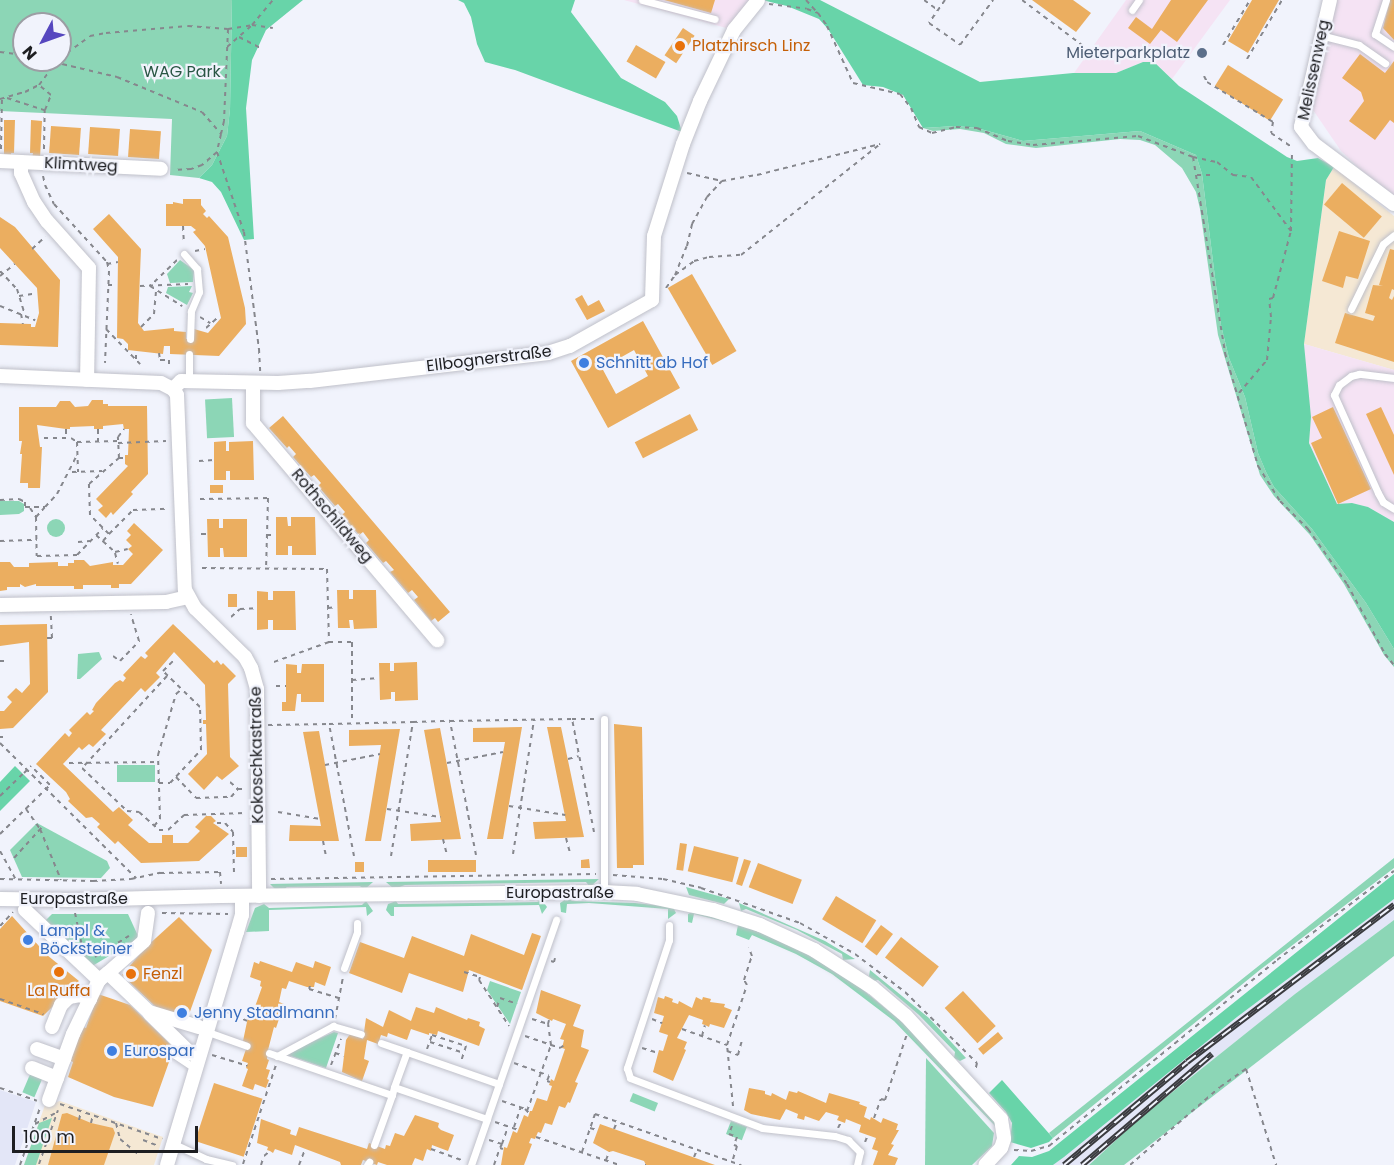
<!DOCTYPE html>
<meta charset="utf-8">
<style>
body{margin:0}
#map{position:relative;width:1394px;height:1165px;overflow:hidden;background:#f1f3fc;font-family:Poppins,sans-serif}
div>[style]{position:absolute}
.commercial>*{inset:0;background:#f5e8d4}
.industrial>*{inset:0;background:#f5e3f4}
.built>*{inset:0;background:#e3e6f7}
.green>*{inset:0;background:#8cd6b6;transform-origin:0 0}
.round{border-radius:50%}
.forest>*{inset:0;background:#68d4a9}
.building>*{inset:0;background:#ebae60;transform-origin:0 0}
.path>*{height:2px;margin-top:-1px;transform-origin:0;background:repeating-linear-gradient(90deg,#86878d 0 4.5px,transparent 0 9px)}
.roads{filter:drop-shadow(0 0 2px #bfc0c9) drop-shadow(0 0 2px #bfc0c9)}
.lane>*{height:7px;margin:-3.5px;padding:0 3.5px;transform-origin:3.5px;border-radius:3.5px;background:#fff}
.street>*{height:14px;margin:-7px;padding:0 7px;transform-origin:7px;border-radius:7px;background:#fff}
.rail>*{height:6px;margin-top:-3px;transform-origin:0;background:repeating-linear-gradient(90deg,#f1f3fc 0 11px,#3a3b3f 0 22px);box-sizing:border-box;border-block:2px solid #3a3b3f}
.path-bridge>*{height:2px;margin-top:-1px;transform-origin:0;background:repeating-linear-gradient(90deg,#86878d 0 4.5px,transparent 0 9px)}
.dots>*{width:16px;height:16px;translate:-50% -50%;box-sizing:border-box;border:3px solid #f1f3fc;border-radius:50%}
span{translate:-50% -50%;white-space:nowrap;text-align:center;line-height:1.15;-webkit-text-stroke:4.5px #f1f3fc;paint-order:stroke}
.food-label{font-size:16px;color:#c56008}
.left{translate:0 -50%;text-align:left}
.service-label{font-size:16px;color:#4e5e75}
.right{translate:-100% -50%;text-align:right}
.street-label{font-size:16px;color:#1d1e21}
.park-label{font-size:16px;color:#295644}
.shop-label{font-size:16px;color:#366cbe}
.north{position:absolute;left:12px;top:12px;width:60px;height:60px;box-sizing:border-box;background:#f1f3fc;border:2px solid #9c9ea4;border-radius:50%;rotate:229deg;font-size:16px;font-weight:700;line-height:24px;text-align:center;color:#1d1e21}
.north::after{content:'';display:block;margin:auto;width:21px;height:27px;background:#5647bf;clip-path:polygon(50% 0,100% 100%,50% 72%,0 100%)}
.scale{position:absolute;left:12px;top:1126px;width:186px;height:27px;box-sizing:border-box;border:3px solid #1d1e21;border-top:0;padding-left:8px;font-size:18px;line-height:21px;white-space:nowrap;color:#1d1e21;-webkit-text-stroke:4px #f1f3fc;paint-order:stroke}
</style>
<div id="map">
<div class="commercial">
<div style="clip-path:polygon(1334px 167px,1394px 216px,1394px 370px,1304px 344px,1326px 180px)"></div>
<div style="clip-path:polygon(60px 1101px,163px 1137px,154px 1165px,24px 1165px,45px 1105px)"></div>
</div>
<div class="industrial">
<div style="clip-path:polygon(624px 0,752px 0,730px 29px)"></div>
<div style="clip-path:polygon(1126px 0,1230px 0,1172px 79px,1154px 62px,1143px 62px,1116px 73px,1074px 73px)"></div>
<div style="clip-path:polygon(1335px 0,1394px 0,1394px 195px,1361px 170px,1341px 151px,1309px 104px)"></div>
<div style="clip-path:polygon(1304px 344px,1394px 370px,1394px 522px,1368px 507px,1352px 503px,1337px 505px,1309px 443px)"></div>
</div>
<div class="built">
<div style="clip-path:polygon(1394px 899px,1394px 920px,1295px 994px,1140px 1118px,1089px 1165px,1053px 1165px,1237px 1017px)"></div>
<div style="clip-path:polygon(0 1090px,36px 1102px,15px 1165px,0 1165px)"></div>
</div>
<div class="green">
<div style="clip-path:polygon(evenodd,0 0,232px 0,230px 109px,227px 136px,212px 165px,199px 178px,170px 175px,172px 119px,0 111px,0 0,24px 24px,60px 24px,60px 60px,24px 60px,24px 24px)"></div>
<div style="clip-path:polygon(956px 126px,977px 128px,1023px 141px,1140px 131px,1196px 155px,1202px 174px,1221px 325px,1229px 358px,1245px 397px,1258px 453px,1266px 472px,1274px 487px,1312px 529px,1366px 603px,1394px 649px,1394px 667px,1384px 655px,1344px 584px,1310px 535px,1274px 496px,1260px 475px,1218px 335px,1200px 209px,1196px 192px,1182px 168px,1155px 145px,1140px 140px,1120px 139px,1036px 148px,1006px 144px,984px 133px,960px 129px,933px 131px,923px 128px)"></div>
<div style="clip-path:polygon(180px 260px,194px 270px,193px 282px,170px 283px,167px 274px)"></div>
<div style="clip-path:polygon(192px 286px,189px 292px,193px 293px,187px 305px,166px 293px,168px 287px)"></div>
<div style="left:232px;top:398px;width:39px;height:27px;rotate:87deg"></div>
<div style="clip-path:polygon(0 501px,19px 501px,24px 504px,24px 511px,19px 514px,0 515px)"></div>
<div class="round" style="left:47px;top:519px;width:18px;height:18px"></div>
<div style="clip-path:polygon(99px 652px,102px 659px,80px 679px,77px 679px,78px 654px)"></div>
<div style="left:155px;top:765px;width:17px;height:38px;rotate:90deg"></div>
<div style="clip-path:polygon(37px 823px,107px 861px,110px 868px,101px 878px,22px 877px,10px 850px)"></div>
<div style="clip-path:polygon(1394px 858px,1394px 868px,1261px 969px,1053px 1138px,1049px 1133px)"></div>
<div style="clip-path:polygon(599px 879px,590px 887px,586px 882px,405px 885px,394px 889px,386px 882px)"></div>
<div style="clip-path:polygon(373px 882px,364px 890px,360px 886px,287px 887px,282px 891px,277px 891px,270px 884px)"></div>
<div style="clip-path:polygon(686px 887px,729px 899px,724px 904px,689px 895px)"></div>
<div style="clip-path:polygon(568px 898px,572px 901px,635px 903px,673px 907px,676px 913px,668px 919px,668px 909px,589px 903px,567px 904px,566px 913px,561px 912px,560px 903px)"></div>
<div style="clip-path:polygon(542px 900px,547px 907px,542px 914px,539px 905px,394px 907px,394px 916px,391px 916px,386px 910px,388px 904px,396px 901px,398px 904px,537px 902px)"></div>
<div style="clip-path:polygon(366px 901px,373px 911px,367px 916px,366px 907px,269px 910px,269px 931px,246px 932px,255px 908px,264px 904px,269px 908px,362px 905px)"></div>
<div style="clip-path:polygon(739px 903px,825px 941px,855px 959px,843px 960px,842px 954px,797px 930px,746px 909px,741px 911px)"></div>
<div style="clip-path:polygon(692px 912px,742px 925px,795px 947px,853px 982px,911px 1029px,994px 1118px,998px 1129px,894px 1021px,832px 974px,796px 954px,752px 935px,749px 940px,736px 935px,738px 925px,694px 914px,692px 923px,688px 922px,688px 914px)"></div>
<div style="clip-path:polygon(52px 914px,128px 914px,139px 938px,89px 968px,43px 923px)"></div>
<div style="clip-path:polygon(1394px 920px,1394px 956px,1124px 1165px,1089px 1165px,1140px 1118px,1295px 994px)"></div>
<div style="clip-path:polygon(870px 970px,929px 1018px,966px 1058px,960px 1061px,954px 1058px,955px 1052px,919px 1015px,878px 980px,873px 981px,869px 976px)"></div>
<div style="clip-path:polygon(490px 981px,521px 992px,510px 1024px,487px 990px)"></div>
<div style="clip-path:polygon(334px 1032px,338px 1033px,326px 1068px,285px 1054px)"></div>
<div style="clip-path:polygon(926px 1058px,994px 1133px,992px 1146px,972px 1165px,925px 1165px)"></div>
<div style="left:31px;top:1072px;width:13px;height:22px;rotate:23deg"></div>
<div style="left:633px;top:1093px;width:27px;height:9px;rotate:22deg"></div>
<div style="clip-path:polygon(52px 1118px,36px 1165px,24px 1165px,39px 1123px)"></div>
<div style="left:731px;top:1121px;width:17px;height:14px;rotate:21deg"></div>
</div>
<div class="forest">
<div style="clip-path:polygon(232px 0,303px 0,266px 30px,252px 60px,246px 108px,254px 239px,244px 240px,221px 192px,212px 182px,199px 178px,212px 165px,227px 136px,230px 109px)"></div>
<div style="clip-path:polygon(458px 0,575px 0,571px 12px,621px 78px,665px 102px,677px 116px,682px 132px,515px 70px,485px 62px,477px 44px,471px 17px,464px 3px)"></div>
<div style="clip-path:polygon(762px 0,820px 0,980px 82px,1073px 73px,1116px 73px,1143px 62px,1154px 62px,1179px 86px,1287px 157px,1297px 161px,1318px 158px,1334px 167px,1326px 180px,1304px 344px,1311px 417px,1309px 443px,1337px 504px,1352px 503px,1368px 507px,1394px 522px,1394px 649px,1366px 603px,1312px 529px,1274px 487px,1266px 472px,1258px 453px,1245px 397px,1229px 358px,1221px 325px,1202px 174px,1196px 155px,1140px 131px,1023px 141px,977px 128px,956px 126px,923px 128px,903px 95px,883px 87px,863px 85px,828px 29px,819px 19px,787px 6px)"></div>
<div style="clip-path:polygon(15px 766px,30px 781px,0 811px,0 782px)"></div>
<div style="clip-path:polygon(1394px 874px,1394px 899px,1237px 1017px,1064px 1157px,1053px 1165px,1011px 1165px,1019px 1156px,1032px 1157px,1049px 1151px)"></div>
<div style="clip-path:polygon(1002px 1080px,1053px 1138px,1049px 1142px,1031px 1148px,1010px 1142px,1012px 1123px,1006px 1112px,989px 1093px)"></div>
</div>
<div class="building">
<div style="clip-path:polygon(664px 0,715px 0,711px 13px)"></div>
<div style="clip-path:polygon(1032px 0,1073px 0,1091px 13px,1076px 32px)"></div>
<div style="clip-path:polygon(1171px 0,1208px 0,1177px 42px,1161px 30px,1150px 44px,1128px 28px,1136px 17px,1152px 29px)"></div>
<div style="clip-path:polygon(1252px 0,1279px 0,1248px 53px,1228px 41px)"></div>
<div style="clip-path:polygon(1390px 0,1394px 0,1394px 40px,1383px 28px)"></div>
<div style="left:683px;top:28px;width:14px;height:33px;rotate:34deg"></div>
<div style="left:636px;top:45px;width:34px;height:19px;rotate:30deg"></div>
<div style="clip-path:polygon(1360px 54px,1385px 73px,1394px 61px,1394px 123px,1390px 120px,1375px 140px,1349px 121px,1364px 101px,1361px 92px,1342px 78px)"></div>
<div style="left:1228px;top:65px;width:65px;height:25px;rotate:32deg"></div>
<div style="clip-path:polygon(4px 120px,15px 120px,14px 153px,11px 153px,11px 157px,4px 157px)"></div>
<div style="clip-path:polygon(31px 120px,42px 121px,40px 158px,32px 158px,33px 153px,30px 153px)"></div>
<div style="left:51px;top:126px;width:30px;height:27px;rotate:4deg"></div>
<div style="left:90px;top:127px;width:30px;height:27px;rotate:4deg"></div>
<div style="left:130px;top:129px;width:31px;height:28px;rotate:4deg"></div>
<div style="left:1342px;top:183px;width:52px;height:28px;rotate:40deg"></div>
<div style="clip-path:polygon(183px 199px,201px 199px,201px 205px,206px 211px,203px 214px,207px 218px,209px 216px,228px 237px,245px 308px,246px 324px,219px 356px,170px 354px,170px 346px,164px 346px,163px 354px,128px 350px,128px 344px,123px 339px,117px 338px,118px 257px,93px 229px,109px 214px,141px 249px,138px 323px,144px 331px,174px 328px,174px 331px,186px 332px,186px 339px,194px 339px,194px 329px,208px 333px,221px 318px,205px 246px,193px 232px,196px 230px,191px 226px,166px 226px,166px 204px,173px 204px,173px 202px,183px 204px)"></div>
<div style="clip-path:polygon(0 217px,15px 227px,60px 280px,58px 347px,0 345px,0 323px,31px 324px,31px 327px,35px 327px,39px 313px,37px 288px,0 248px)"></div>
<div style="clip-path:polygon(1339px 231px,1370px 241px,1358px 279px,1346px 276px,1343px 288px,1322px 281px)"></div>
<div style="clip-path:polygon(1390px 249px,1394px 250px,1394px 290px,1392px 289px,1389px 298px,1392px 300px,1394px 296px,1394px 362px,1335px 343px,1345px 313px,1373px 321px,1375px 316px,1365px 313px,1373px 285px,1383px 286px,1379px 285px)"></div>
<div style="left:692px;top:274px;width:89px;height:28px;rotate:60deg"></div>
<div style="clip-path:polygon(582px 295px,588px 306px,599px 300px,605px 311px,587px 320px,575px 299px)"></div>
<div style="clip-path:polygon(evenodd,643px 321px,680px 388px,608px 428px,571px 361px,643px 321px,634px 350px,648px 376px,616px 394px,602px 368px,634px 350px)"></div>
<div style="clip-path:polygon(92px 400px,103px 400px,103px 404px,108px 404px,108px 406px,147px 406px,148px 474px,131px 492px,133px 494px,113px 515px,111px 512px,106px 518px,98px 510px,103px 506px,96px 499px,128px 466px,125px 464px,125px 455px,128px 455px,129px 429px,124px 429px,123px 424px,103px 426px,103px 429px,94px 429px,94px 426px,70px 427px,70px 429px,66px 429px,37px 425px,40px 447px,42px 447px,40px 488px,28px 488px,28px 483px,20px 483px,22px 454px,20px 454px,22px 441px,19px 441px,19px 407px,56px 407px,60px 401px,70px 401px,75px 407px,88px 406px)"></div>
<div style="clip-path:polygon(1333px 407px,1371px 489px,1338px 504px,1311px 443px,1322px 438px,1312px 417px)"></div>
<div style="clip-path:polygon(1381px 407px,1394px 435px,1394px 475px,1366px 414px)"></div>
<div style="left:690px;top:414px;width:18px;height:62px;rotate:63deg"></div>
<div style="clip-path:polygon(283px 416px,450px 612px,438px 622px,435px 618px,431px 621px,414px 600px,418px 597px,412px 590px,408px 593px,390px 572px,394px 570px,386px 561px,383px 563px,366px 543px,369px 540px,363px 532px,359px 535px,342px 515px,345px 512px,338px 504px,335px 506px,318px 486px,321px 483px,314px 475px,311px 477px,293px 457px,296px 454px,289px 446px,287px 448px,269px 428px)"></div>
<div style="clip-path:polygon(226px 441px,226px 451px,229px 451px,229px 442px,253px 441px,254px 480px,230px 480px,230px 471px,226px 471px,226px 480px,214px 480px,214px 442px)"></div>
<div style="left:223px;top:485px;width:8px;height:13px;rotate:90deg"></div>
<div style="clip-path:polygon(276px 517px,287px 517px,288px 526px,291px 526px,291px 517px,315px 517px,316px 555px,292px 555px,292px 546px,288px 546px,288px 555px,276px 555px)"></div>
<div style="clip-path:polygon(207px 519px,219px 519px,219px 528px,223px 528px,223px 519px,247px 519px,247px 557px,224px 557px,223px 548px,220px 548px,220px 557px,208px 557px)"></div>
<div style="clip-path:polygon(134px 523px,163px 550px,131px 584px,119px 584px,119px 588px,111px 588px,111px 585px,83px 585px,83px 589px,74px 589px,74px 586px,36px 586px,36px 584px,25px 587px,20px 584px,20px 587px,7px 587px,7px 590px,0 591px,0 562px,10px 562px,14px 567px,29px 567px,29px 563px,58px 562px,58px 566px,68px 566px,68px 563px,74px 563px,74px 560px,84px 560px,90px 566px,113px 562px,113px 565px,123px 565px,133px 554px,128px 549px,132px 546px,126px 540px,131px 535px,127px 531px)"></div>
<div style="clip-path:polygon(337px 590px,349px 590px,349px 599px,353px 599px,353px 590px,376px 590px,377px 628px,354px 629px,353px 620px,349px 620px,350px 628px,338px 628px)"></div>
<div style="clip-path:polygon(257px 591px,268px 592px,268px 600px,273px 600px,273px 591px,295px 591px,296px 630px,273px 630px,273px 620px,268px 620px,268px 629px,257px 630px)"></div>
<div style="left:228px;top:594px;width:9px;height:13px"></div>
<div style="clip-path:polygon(47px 624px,48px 692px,13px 728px,0 729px,0 711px,4px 711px,12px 702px,7px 697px,16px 688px,22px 693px,30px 684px,29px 642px,0 646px,0 625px)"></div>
<div style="clip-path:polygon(173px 624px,214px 663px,217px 660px,221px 665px,223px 663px,236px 676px,228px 684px,230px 757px,239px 766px,222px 780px,217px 776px,204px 790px,188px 774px,207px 754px,206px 724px,203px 724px,203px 720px,206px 720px,205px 685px,174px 652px,156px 673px,160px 677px,145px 692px,141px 688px,101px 730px,106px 734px,93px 747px,89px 744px,82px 750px,79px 747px,63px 764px,113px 812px,119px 807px,133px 820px,128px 825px,149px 843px,162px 843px,162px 835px,173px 835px,173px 843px,188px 843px,200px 831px,195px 827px,206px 816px,211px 816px,216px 821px,213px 823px,229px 834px,199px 861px,141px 863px,118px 841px,115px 844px,97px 827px,100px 824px,92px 817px,86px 818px,68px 801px,70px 799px,66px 792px,36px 764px,65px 733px,69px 737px,72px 733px,69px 730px,87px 712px,90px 715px,94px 711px,92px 710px,96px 703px,115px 683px,120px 680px,123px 682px,126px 678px,123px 675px,141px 656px,145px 659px,148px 656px,145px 653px)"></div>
<div style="clip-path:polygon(417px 662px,418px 700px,395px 701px,395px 692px,391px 692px,391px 699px,380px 700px,379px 663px,390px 663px,390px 671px,394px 671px,394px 663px)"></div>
<div style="clip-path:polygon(286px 664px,297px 665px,297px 673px,301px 673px,302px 664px,324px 664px,324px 702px,301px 702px,301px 694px,297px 694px,295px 711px,282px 711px,282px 702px,286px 702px)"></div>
<div style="clip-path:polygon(614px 724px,642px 727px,644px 865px,633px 865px,633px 868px,617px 868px)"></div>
<div style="clip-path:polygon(522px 727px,503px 839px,487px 839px,505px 742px,473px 742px,473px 728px)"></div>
<div style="clip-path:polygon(547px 727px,561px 727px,584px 837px,535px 839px,533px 822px,566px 821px)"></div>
<div style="clip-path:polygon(440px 728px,461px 839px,411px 841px,410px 824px,441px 822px,424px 730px)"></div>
<div style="clip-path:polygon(400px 729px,381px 841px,365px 841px,381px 745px,349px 746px,349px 730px)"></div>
<div style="clip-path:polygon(319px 731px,339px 841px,289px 841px,290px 825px,321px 826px,303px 732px)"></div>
<div style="left:680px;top:843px;width:7px;height:27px;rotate:8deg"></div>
<div style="left:694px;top:846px;width:46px;height:26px;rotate:14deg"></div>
<div style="left:236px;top:847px;width:11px;height:10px"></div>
<div style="clip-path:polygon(589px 859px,590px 868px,581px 868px,581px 860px)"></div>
<div style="clip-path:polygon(744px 859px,751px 861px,742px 886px,736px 884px)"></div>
<div style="left:476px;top:860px;width:12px;height:48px;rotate:90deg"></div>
<div style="left:364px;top:862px;width:10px;height:9px;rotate:90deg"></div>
<div style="left:758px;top:863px;width:47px;height:26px;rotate:21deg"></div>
<div style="left:836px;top:896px;width:47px;height:27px;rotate:31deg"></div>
<div style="clip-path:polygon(12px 916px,47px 955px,79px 981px,43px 1016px,0 1001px,0 929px)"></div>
<div style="clip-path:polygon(179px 917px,212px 950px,187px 1020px,158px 1009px,122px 975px,146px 947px)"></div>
<div style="left:881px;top:925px;width:15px;height:27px;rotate:37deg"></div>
<div style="clip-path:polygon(532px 933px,541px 936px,522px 990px,469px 970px,463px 992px,409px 973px,402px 993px,349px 973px,360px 942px,404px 958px,412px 936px,464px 956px,471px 934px,524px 955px)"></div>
<div style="left:901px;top:937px;width:48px;height:26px;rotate:38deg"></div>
<div style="clip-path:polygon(260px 961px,292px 972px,296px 962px,313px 968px,315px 961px,331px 967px,325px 986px,315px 982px,314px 987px,307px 987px,289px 981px,286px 989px,282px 988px,279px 1002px,284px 1004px,281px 1014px,278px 1013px,277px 1018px,279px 1019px,276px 1028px,274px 1027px,268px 1050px,267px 1059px,269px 1060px,266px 1069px,270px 1070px,267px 1079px,269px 1080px,266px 1088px,255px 1084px,253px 1090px,242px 1086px,248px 1069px,246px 1068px,248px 1063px,242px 1061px,248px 1043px,243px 1041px,248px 1017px,251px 1018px,262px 987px,260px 986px,261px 981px,250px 977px,254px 962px,259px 964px)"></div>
<div style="clip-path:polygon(541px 990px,581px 1005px,573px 1026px,584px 1030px,581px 1047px,589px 1050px,575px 1082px,578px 1083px,570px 1103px,568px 1102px,565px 1108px,559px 1106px,552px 1125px,545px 1123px,541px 1133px,538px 1132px,535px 1139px,531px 1138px,529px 1143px,532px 1144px,524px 1165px,501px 1165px,504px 1147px,507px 1148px,513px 1131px,517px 1133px,524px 1115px,528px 1117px,530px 1111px,532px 1111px,537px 1098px,547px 1101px,552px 1086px,549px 1085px,551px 1079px,554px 1081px,565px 1049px,562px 1048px,564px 1040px,560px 1039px,566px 1024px,553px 1019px,552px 1021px,536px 1013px)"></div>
<div style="left:963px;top:991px;width:48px;height:25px;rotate:47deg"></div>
<div style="clip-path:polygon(98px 994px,130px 1005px,174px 1048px,153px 1107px,114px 1097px,68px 1077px,73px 1062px,67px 1059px,80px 1026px,86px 1028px)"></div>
<div style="clip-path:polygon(665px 996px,673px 999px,672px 1002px,678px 1004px,679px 1001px,692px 1008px,696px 997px,702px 1000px,703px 997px,711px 999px,710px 1002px,725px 1004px,724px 1007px,732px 1010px,724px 1028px,710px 1024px,709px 1027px,705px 1025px,702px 1024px,703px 1020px,689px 1015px,677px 1038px,687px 1042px,684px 1049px,686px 1050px,673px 1081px,653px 1072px,659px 1050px,663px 1051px,668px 1035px,659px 1032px,664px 1016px,654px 1013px,658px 997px,664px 999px)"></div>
<div style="clip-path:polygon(416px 1007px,434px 1013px,436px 1007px,467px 1020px,468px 1018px,480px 1022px,479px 1026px,485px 1029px,479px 1046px,438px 1031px,437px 1035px,429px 1033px,429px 1035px,411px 1029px,407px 1040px,388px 1033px,387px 1037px,381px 1035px,378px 1044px,367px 1040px,364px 1059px,369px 1061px,362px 1081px,342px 1072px,346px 1040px,350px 1034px,363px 1039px,366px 1018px,383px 1027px,389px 1010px,411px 1021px)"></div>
<div style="left:998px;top:1032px;width:8px;height:26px;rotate:50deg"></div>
<div style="left:214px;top:1083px;width:51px;height:61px;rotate:18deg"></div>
<div style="clip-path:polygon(749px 1088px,765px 1091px,765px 1094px,771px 1096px,772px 1093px,786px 1100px,789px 1091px,797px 1093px,798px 1091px,826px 1103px,829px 1093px,860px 1102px,859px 1104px,867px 1107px,864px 1117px,870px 1120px,871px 1117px,881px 1123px,883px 1118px,898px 1124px,896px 1130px,899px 1130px,891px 1144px,894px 1145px,888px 1155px,898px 1158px,895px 1165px,873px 1165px,878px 1151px,872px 1149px,876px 1138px,859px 1132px,861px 1125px,846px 1119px,845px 1123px,837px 1120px,839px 1116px,826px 1112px,819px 1121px,805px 1116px,804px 1120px,797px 1118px,798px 1114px,786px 1109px,780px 1120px,751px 1114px,744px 1110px)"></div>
<div style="clip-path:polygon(67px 1113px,91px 1123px,113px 1128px,115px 1133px,104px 1165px,48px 1165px,62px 1114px)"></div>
<div style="clip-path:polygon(415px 1115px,439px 1123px,438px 1127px,441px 1130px,454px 1135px,448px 1151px,432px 1145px,431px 1151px,427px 1149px,423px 1161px,415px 1158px,412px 1165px,387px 1165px,378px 1162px,377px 1165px,363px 1160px,361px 1165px,341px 1165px,340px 1162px,295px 1145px,292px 1155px,275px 1149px,273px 1153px,270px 1151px,267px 1150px,268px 1147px,257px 1143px,261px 1119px,291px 1130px,290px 1134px,296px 1136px,299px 1127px,367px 1149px,369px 1143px,385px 1149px,386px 1145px,390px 1146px,395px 1133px,404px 1136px)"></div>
<div style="clip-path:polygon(600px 1124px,715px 1165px,646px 1165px,644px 1161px,613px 1151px,609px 1152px,593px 1143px)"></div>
</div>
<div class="path">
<div style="left:806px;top:0;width:15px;rotate:48deg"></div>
<div style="left:924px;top:0;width:17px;rotate:36deg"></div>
<div style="left:945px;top:0;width:28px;rotate:125deg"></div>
<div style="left:929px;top:23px;width:38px;rotate:35deg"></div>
<div style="left:960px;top:45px;width:56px;rotate:-53.7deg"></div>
<div style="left:1022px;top:0;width:80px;rotate:36.9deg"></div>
<div style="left:769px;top:4px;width:38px;rotate:7deg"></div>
<div style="left:807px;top:9px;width:12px;rotate:20deg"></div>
<div style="left:818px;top:13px;width:16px;rotate:55deg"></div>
<div style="left:827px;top:26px;width:63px;rotate:65.5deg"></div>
<div style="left:853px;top:83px;width:48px;rotate:13.2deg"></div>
<div style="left:900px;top:94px;width:18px;rotate:52deg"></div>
<div style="left:911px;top:108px;width:21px;rotate:67deg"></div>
<div style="left:919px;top:127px;width:14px;rotate:25deg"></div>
<div style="left:932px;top:133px;width:25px;rotate:-14deg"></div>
<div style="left:956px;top:127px;width:21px;rotate:3deg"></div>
<div style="left:977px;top:128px;width:34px;rotate:23deg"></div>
<div style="left:1008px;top:141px;width:25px;rotate:9deg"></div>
<div style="left:1033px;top:145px;width:105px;rotate:-4.9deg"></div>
<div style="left:1138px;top:136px;width:59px;rotate:20.9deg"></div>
<div style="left:1193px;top:157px;width:199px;rotate:80.7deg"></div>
<div style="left:1225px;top:353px;width:118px;rotate:73.7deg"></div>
<div style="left:1258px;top:466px;width:41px;rotate:57.8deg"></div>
<div style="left:1280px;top:501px;width:40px;rotate:45deg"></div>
<div style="left:1308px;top:529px;width:67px;rotate:54.7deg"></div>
<div style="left:1347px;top:584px;width:80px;rotate:61.5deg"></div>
<div style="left:1385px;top:654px;width:14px;rotate:51deg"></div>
<div style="left:228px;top:29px;width:24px;rotate:-9deg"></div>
<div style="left:252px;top:25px;width:21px;rotate:8deg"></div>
<div style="left:239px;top:37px;width:25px;rotate:27deg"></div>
<div style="left:1223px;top:45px;width:52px;rotate:-59deg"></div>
<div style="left:227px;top:47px;width:33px;rotate:-41deg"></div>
<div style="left:252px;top:25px;width:33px;rotate:-50deg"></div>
<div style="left:0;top:52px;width:24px;rotate:7deg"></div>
<div style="left:60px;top:58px;width:37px;rotate:-36deg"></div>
<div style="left:90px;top:36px;width:16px;rotate:-11deg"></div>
<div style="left:106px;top:33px;width:82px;rotate:-4.9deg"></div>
<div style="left:188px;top:26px;width:40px;rotate:4.3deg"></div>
<div style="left:228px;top:29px;width:92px;rotate:92.5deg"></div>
<div style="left:224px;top:121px;width:13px;rotate:103deg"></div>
<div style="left:1247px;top:59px;width:69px;rotate:-59.3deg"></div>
<div style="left:45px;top:60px;width:74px;rotate:13.3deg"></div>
<div style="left:117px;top:77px;width:92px;rotate:22.4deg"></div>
<div style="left:202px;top:112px;width:29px;rotate:49deg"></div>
<div style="left:221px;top:134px;width:18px;rotate:103deg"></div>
<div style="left:217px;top:152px;width:20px;rotate:139deg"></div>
<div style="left:202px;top:165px;width:12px;rotate:160deg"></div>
<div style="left:191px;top:169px;width:18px;rotate:177deg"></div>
<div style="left:1204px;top:76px;width:7px;rotate:63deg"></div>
<div style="left:1207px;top:82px;width:77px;rotate:31.2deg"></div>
<div style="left:1273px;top:122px;width:11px;rotate:100deg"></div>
<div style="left:1271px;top:133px;width:23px;rotate:34deg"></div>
<div style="left:7px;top:98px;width:40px;rotate:18deg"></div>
<div style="left:45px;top:110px;width:16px;rotate:-68deg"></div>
<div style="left:51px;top:95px;width:16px;rotate:-140deg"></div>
<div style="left:0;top:99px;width:26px;rotate:-16deg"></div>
<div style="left:25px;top:92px;width:16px;rotate:-27deg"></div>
<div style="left:39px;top:85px;width:31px;rotate:-53deg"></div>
<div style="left:1px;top:149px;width:50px;rotate:-88.9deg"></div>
<div style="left:44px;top:149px;width:39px;rotate:-89deg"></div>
<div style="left:217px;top:152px;width:84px;rotate:71.4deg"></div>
<div style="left:244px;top:232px;width:118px;rotate:82.7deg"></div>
<div style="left:259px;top:349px;width:22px;rotate:87deg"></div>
<div style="left:1193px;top:157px;width:25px;rotate:12deg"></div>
<div style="left:1217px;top:162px;width:21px;rotate:39deg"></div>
<div style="left:1233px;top:175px;width:18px;rotate:6deg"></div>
<div style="left:1251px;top:177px;width:67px;rotate:53.5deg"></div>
<div style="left:687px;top:173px;width:36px;rotate:13deg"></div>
<div style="left:722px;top:181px;width:36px;rotate:-10deg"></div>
<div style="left:757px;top:175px;width:127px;rotate:-14.1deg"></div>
<div style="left:1197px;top:175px;width:14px"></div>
<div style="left:43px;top:176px;width:9px;rotate:77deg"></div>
<div style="left:45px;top:185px;width:21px;rotate:65deg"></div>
<div style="left:54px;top:204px;width:79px;rotate:47.6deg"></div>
<div style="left:107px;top:262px;width:9px;rotate:77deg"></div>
<div style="left:109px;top:271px;width:92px;rotate:92.5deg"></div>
<div style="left:183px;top:226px;width:18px;rotate:87deg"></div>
<div style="left:32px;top:249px;width:18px;rotate:-43deg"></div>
<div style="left:195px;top:251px;width:10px;rotate:-11deg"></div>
<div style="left:177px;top:260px;width:37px;rotate:136deg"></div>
<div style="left:150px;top:286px;width:38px;rotate:32deg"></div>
<div style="left:107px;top:264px;width:11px;rotate:-10deg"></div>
<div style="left:0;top:271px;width:25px;rotate:47deg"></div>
<div style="left:17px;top:289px;width:27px;rotate:73deg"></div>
<div style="left:675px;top:275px;width:24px;rotate:-36deg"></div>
<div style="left:694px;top:261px;width:16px;rotate:-15deg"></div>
<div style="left:709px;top:257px;width:32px;rotate:-4deg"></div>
<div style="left:741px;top:255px;width:178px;rotate:-38.6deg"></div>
<div style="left:0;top:276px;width:19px;rotate:-39deg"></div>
<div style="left:108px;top:285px;width:9px"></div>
<div style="left:140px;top:286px;width:48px;rotate:-2.4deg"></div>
<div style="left:666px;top:288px;width:16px;rotate:-55deg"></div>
<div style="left:675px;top:275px;width:31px;rotate:-68deg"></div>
<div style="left:687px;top:246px;width:23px;rotate:-77deg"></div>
<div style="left:692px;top:224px;width:31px;rotate:-61deg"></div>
<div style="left:707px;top:197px;width:22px;rotate:-47deg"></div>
<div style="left:19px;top:296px;width:18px;rotate:-9deg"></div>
<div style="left:0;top:306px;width:38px;rotate:22deg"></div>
<div style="left:21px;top:314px;width:10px;rotate:79deg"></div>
<div style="left:200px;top:317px;width:12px;rotate:31deg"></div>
<div style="left:141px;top:327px;width:18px;rotate:-45deg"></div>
<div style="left:154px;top:314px;width:23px;rotate:-85deg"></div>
<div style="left:206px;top:328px;width:15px;rotate:-42deg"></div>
<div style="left:106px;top:329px;width:49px;rotate:45.8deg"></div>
<div style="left:159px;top:353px;width:7px;rotate:82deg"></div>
<div style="left:160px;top:360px;width:9px"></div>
<div style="left:169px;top:360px;width:6px;rotate:90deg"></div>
<div style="left:136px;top:359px;width:9px;rotate:-90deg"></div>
<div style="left:1239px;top:393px;width:43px;rotate:-49.7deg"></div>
<div style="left:1267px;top:360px;width:43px;rotate:-84.7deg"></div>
<div style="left:1271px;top:317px;width:18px;rotate:-96deg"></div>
<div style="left:1269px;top:299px;width:4px;rotate:-14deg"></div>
<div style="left:1273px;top:298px;width:69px;rotate:-75deg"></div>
<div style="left:1291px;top:231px;width:81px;rotate:-89.3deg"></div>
<div style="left:66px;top:429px;width:9px;rotate:90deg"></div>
<div style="left:98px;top:429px;width:12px;rotate:90deg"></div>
<div style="left:44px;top:438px;width:27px"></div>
<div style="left:71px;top:438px;width:7px;rotate:34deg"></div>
<div style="left:77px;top:442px;width:41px;rotate:-1.4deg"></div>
<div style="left:77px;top:442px;width:30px;rotate:88deg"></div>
<div style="left:118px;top:443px;width:48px;rotate:-2.4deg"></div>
<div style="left:119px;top:458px;width:6px"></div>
<div style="left:199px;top:461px;width:15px;rotate:-4deg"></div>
<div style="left:72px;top:472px;width:30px;rotate:-2deg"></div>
<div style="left:200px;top:499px;width:68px;rotate:-0.8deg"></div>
<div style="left:268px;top:498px;width:71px;rotate:91.6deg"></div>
<div style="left:0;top:500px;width:19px;rotate:-3deg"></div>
<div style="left:19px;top:499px;width:7px;rotate:27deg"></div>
<div style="left:25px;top:502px;width:5px;rotate:90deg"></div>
<div style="left:25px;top:507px;width:20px"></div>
<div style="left:45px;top:507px;width:18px;rotate:-47deg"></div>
<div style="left:57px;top:494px;width:44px;rotate:-62.9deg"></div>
<div style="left:30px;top:508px;width:11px;rotate:56deg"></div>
<div style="left:36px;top:517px;width:13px;rotate:-48deg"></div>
<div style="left:36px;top:517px;width:39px;rotate:89deg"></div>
<div style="left:37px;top:556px;width:40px;rotate:-1.4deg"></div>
<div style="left:77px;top:555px;width:37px;rotate:-46deg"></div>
<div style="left:109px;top:534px;width:34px;rotate:-45deg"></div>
<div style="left:133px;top:510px;width:35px;rotate:-2deg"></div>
<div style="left:201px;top:534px;width:7px"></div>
<div style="left:96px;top:535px;width:25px;rotate:42deg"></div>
<div style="left:115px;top:552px;width:13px;rotate:-13deg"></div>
<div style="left:267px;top:535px;width:9px"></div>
<div style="left:0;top:541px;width:37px;rotate:-2deg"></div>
<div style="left:103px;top:541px;width:9px;rotate:-49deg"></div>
<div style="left:109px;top:534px;width:27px;rotate:-135deg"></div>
<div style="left:90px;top:515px;width:31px;rotate:-92deg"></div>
<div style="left:89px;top:484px;width:40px;rotate:-41deg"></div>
<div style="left:119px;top:458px;width:21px;rotate:-93deg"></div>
<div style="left:118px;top:437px;width:10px;rotate:-53deg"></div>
<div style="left:78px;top:542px;width:12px;rotate:-5deg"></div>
<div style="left:115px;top:553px;width:11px;rotate:75deg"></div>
<div style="left:202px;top:568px;width:125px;rotate:0.5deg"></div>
<div style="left:327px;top:569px;width:73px;rotate:88.4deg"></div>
<div style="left:329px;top:642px;width:62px;rotate:160.1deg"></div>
<div style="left:328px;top:608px;width:9px;rotate:-6deg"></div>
<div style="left:231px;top:617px;width:12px;rotate:-42deg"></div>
<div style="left:240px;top:609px;width:17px;rotate:-3deg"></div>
<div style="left:47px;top:638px;width:5px"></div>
<div style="left:52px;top:638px;width:22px;rotate:-93deg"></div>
<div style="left:329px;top:642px;width:23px"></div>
<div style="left:352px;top:642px;width:81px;rotate:90deg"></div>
<div style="left:113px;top:656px;width:9px;rotate:36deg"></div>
<div style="left:120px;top:661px;width:28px;rotate:-46deg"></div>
<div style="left:139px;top:641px;width:28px;rotate:-107deg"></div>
<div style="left:0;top:661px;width:9px"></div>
<div style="left:167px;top:676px;width:125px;rotate:132.7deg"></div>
<div style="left:82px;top:768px;width:62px;rotate:43.7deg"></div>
<div style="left:127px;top:811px;width:12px;rotate:5deg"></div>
<div style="left:139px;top:812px;width:27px;rotate:42deg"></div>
<div style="left:159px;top:830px;width:9px"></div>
<div style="left:168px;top:830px;width:22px;rotate:-43deg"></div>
<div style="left:184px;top:815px;width:61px;rotate:-1.9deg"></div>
<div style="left:352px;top:680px;width:27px;rotate:-4deg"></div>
<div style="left:276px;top:686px;width:10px"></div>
<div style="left:268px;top:725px;width:61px;rotate:-0.9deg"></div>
<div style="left:0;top:737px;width:3px"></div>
<div style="left:0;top:743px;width:192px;rotate:44.8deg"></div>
<div style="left:568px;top:759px;width:11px;rotate:-15deg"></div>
<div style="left:69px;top:763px;width:89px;rotate:-0.6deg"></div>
<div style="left:447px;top:763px;width:57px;rotate:-11.1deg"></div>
<div style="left:325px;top:765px;width:56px;rotate:-11.3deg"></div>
<div style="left:176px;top:777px;width:29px;rotate:46deg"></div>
<div style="left:196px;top:798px;width:35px;rotate:-2deg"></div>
<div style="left:231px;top:797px;width:11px;rotate:-49deg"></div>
<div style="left:230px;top:782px;width:11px;rotate:41deg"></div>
<div style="left:238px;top:789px;width:7px"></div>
<div style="left:159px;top:783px;width:11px"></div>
<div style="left:170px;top:783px;width:45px;rotate:-46.8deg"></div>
<div style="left:201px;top:750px;width:43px;rotate:-91.3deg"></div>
<div style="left:200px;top:707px;width:52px;rotate:-135.8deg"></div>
<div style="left:163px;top:671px;width:14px;rotate:-45deg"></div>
<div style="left:0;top:796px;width:33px;rotate:-44deg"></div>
<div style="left:509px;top:806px;width:57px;rotate:9.1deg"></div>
<div style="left:26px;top:809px;width:24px;rotate:55deg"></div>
<div style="left:40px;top:829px;width:55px;rotate:67.6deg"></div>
<div style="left:387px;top:809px;width:54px;rotate:8.6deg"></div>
<div style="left:278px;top:812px;width:43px;rotate:9.5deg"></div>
<div style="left:217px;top:823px;width:8px"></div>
<div style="left:225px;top:823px;width:12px;rotate:48deg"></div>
<div style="left:233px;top:832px;width:40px;rotate:88.6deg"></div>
<div style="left:154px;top:826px;width:9px;rotate:-49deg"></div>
<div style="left:160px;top:819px;width:64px;rotate:-91.8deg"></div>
<div style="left:158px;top:755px;width:64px;rotate:-73.6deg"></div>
<div style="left:176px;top:694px;width:8px;rotate:-40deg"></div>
<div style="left:594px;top:832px;width:115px;rotate:-101deg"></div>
<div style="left:572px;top:719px;width:23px"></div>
<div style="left:0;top:834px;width:70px;rotate:-44.4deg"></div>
<div style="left:50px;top:785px;width:27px;rotate:-135deg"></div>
<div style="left:566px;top:838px;width:16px;rotate:75deg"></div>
<div style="left:443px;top:839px;width:16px;rotate:76deg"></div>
<div style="left:323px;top:841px;width:16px;rotate:79deg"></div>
<div style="left:0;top:851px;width:33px;rotate:61deg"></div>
<div style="left:513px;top:854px;width:136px;rotate:-81.1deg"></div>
<div style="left:476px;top:855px;width:136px;rotate:-101deg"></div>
<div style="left:450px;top:721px;width:122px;rotate:-0.9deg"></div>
<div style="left:354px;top:856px;width:134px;rotate:-100.7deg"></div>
<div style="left:329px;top:724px;width:84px;rotate:-1.4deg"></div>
<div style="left:391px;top:856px;width:136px;rotate:-80.7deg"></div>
<div style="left:413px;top:722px;width:37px;rotate:-2deg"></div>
<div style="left:14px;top:858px;width:43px;rotate:-47.8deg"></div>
<div style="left:613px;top:875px;width:50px;rotate:4.6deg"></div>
<div style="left:663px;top:879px;width:39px;rotate:13deg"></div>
<div style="left:701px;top:888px;width:105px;rotate:19.5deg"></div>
<div style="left:800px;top:923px;width:63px;rotate:29.4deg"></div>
<div style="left:855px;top:954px;width:63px;rotate:37.2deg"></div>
<div style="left:905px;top:992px;width:101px;rotate:44.6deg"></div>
<div style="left:977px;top:1063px;width:8px;rotate:104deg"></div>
<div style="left:0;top:879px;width:93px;rotate:1.2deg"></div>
<div style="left:93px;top:881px;width:38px;rotate:-3deg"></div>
<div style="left:131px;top:879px;width:30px;rotate:-12deg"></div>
<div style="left:160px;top:873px;width:60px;rotate:-1deg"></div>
<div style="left:220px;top:872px;width:12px;rotate:85deg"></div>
<div style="left:271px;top:879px;width:325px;rotate:-0.9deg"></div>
<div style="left:75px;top:913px;width:34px;rotate:78deg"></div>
<div style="left:162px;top:913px;width:66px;rotate:0.9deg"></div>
<div style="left:0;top:926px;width:19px;rotate:-47deg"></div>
<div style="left:95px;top:957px;width:40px;rotate:-32deg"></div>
<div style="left:551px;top:961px;width:3px;rotate:18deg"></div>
<div style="left:554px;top:962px;width:4px;rotate:-76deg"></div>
<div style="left:464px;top:972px;width:17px;rotate:17deg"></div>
<div style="left:480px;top:977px;width:3px;rotate:108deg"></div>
<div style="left:479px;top:980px;width:55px;rotate:56.9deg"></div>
<div style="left:310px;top:986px;width:3px;rotate:108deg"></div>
<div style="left:309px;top:989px;width:31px;rotate:17deg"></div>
<div style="left:0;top:999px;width:46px;rotate:19.2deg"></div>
<div style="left:497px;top:1007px;width:9px;rotate:-72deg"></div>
<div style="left:500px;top:998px;width:18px;rotate:19deg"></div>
<div style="left:227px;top:1012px;width:22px;rotate:24deg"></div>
<div style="left:335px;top:1019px;width:43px;rotate:-79.2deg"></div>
<div style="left:532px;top:1019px;width:17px;rotate:17deg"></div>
<div style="left:548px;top:1024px;width:4px;rotate:-76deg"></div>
<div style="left:652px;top:1019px;width:11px;rotate:22deg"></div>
<div style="left:682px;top:1029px;width:48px;rotate:19.6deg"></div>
<div style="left:525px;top:1036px;width:37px;rotate:19deg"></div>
<div style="left:560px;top:1048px;width:4px;rotate:-34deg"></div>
<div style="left:702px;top:1036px;width:11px;rotate:-75deg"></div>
<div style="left:430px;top:1042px;width:35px;rotate:18deg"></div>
<div style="left:642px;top:1048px;width:17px;rotate:17deg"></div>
<div style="left:427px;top:1049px;width:15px;rotate:-70deg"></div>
<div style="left:432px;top:1035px;width:36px;rotate:18deg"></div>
<div style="left:466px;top:1046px;width:16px;rotate:108deg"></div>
<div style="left:727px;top:1051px;width:12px;rotate:20deg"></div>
<div style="left:738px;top:1055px;width:16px;rotate:-75deg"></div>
<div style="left:335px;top:1053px;width:9px;rotate:18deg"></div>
<div style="left:212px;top:1055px;width:37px;rotate:17deg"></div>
<div style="left:514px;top:1063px;width:37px;rotate:20deg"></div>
<div style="left:549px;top:1076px;width:5px;rotate:112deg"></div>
<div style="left:547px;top:1081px;width:3px;rotate:18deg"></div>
<div style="left:331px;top:1065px;width:28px;rotate:-69deg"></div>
<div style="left:0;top:1088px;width:39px;rotate:19deg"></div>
<div style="left:502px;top:1101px;width:24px;rotate:19deg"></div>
<div style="left:525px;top:1109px;width:6px;rotate:45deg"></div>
<div style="left:60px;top:1104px;width:108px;rotate:18.9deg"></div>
<div style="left:733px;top:1106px;width:61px;rotate:-95.6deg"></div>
<div style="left:727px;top:1045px;width:63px;rotate:-71.6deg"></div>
<div style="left:747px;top:985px;width:6px;rotate:-121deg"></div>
<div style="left:744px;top:980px;width:25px;rotate:-72deg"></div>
<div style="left:752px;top:956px;width:9px;rotate:-111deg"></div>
<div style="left:527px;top:1111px;width:70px;rotate:-70deg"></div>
<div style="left:551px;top:1045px;width:21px;rotate:-98deg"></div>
<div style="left:874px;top:1118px;width:20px;rotate:-70deg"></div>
<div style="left:881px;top:1099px;width:4px;rotate:14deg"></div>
<div style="left:885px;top:1100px;width:70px;rotate:-71.6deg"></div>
<div style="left:79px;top:1120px;width:9px;rotate:-77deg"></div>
<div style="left:495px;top:1122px;width:24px;rotate:19deg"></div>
<div style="left:91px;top:1123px;width:8px;rotate:-76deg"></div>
<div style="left:116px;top:1123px;width:16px;rotate:76deg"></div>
<div style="left:120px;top:1139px;width:23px;rotate:40deg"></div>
<div style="left:35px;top:1124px;width:24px;rotate:-28deg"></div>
<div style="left:732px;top:1126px;width:9px;rotate:111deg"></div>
<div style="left:729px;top:1134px;width:9px;rotate:21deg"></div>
<div style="left:737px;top:1137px;width:9px;rotate:111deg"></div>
<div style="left:734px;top:1145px;width:3px;rotate:18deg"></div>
<div style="left:737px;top:1146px;width:17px;rotate:107deg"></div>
<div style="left:514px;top:1127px;width:21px;rotate:-71deg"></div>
<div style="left:590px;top:1128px;width:7px;rotate:16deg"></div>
<div style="left:838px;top:1128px;width:7px;rotate:-63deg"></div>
<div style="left:614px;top:1129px;width:8px;rotate:-67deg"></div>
<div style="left:536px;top:1137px;width:88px;rotate:18.6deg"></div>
<div style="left:143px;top:1140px;width:17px;rotate:21deg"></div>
<div style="left:489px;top:1140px;width:14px;rotate:17deg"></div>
<div style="left:502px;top:1144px;width:4px;rotate:117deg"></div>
<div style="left:500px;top:1148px;width:3px;rotate:18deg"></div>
<div style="left:865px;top:1142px;width:8px;rotate:-67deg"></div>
<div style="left:502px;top:1144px;width:18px;rotate:-71deg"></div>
<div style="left:431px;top:1149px;width:33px;rotate:20deg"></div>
<div style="left:1014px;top:1150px;width:17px;rotate:3deg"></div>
<div style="left:1031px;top:1151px;width:19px;rotate:-16deg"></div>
<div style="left:1049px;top:1146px;width:294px;rotate:-39.2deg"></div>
<div style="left:1277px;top:960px;width:147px;rotate:-37.3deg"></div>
<div style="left:582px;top:1152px;width:40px;rotate:-71.1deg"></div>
<div style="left:595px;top:1114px;width:155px;rotate:19.3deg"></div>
<div style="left:694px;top:1157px;width:8px;rotate:-67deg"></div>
<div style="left:606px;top:1160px;width:9px;rotate:-69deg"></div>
<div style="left:39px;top:1164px;width:57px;rotate:-70.6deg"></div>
<div style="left:243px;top:1164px;width:104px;rotate:-71.6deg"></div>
<div style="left:20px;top:1165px;width:60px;rotate:-70.7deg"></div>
<div style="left:261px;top:1165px;width:9px;rotate:-72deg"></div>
<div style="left:264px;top:1156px;width:8px;rotate:-40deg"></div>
<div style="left:299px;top:1165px;width:17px;rotate:-69deg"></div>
<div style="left:494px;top:1165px;width:18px;rotate:-71deg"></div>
<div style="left:645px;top:1165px;width:1px"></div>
<div style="left:1130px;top:1165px;width:119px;rotate:-40.9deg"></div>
<div style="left:1220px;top:1087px;width:32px;rotate:-35deg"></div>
<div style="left:1246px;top:1069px;width:101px;rotate:72.6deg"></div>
</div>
<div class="roads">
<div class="lane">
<div style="left:642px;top:0;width:75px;rotate:14.6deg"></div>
<div style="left:1386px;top:0;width:36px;rotate:108deg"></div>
<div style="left:1375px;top:34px;width:23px;rotate:34deg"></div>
<div style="left:1132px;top:10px;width:12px;rotate:-55deg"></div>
<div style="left:1320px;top:35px;width:40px;rotate:14.4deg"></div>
<div style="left:1359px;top:45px;width:32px;rotate:35deg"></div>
<div style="left:184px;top:254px;width:20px;rotate:49deg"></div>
<div style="left:197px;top:269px;width:23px;rotate:85deg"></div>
<div style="left:199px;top:292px;width:21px;rotate:113deg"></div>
<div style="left:191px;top:311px;width:28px;rotate:92deg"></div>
<div style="left:1351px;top:309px;width:72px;rotate:-63.8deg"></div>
<div style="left:1383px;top:244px;width:14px;rotate:-39deg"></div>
<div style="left:1394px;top:378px;width:35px;rotate:-173deg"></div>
<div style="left:1359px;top:374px;width:8px;rotate:166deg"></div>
<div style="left:1351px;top:376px;width:15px;rotate:143deg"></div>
<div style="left:1339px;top:385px;width:11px;rotate:117deg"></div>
<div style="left:1334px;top:395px;width:107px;rotate:65.8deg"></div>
<div style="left:1378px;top:493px;width:10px;rotate:61deg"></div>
<div style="left:1383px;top:502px;width:13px;rotate:32deg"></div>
<div style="left:189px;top:382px;width:28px;rotate:-90deg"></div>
<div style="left:604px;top:892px;width:173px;rotate:-90deg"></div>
<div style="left:669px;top:925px;width:15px;rotate:90deg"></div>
<div style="left:669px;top:940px;width:135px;rotate:108.2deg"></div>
<div style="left:627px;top:1068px;width:10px;rotate:73deg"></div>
<div style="left:630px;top:1078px;width:141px;rotate:20.7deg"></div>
<div style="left:762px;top:1128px;width:73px;rotate:6.3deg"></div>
<div style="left:835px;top:1136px;width:14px;rotate:17deg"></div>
<div style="left:848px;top:1140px;width:17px;rotate:45deg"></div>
<div style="left:860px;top:1152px;width:13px;rotate:103deg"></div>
<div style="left:344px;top:968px;width:38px;rotate:-70deg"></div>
<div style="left:357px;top:932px;width:9px;rotate:-90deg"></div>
<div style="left:208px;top:1032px;width:41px;rotate:19.7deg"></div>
<div style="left:381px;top:1043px;width:28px;rotate:19deg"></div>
<div style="left:172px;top:1053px;width:29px;rotate:34deg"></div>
<div style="left:269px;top:1053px;width:130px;rotate:18.9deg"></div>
<div style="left:392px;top:1095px;width:8px;rotate:-76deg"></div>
<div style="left:394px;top:1087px;width:37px;rotate:-70deg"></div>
<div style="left:407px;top:1052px;width:97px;rotate:19.2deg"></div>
<div style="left:499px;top:1084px;width:37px;rotate:109deg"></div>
<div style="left:487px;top:1119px;width:98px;rotate:-161deg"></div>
<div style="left:277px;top:1056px;width:64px;rotate:-28.2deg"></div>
<div style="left:333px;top:1026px;width:29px;rotate:16deg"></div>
<div style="left:499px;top:1084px;width:174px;rotate:-70.8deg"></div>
<div style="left:174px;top:1144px;width:35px;rotate:25deg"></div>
<div style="left:206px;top:1159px;width:27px;rotate:13deg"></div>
<div style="left:374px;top:1145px;width:53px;rotate:-70.2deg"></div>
<div style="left:367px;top:1165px;width:4px;rotate:-56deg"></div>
<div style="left:471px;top:1165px;width:49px;rotate:-70.8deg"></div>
</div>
<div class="street">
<div style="left:1330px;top:0;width:130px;rotate:102.9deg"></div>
<div style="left:1301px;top:127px;width:21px;rotate:53deg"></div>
<div style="left:1314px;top:144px;width:100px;rotate:36.9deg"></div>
<div style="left:0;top:161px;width:161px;rotate:2.8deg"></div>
<div style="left:21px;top:162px;width:11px;rotate:90deg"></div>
<div style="left:21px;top:173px;width:32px;rotate:66deg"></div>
<div style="left:34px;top:202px;width:23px;rotate:56deg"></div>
<div style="left:47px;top:221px;width:63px;rotate:48.2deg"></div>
<div style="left:89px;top:268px;width:112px;rotate:91deg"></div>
<div style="left:0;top:376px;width:161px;rotate:2.5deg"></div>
<div style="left:161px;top:383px;width:13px;rotate:27deg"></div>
<div style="left:173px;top:389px;width:7px;rotate:56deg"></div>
<div style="left:177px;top:395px;width:195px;rotate:87.7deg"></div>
<div style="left:185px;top:590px;width:21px;rotate:61deg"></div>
<div style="left:195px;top:608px;width:70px;rotate:44.4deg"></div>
<div style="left:245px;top:657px;width:13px;rotate:61deg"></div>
<div style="left:251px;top:668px;width:22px;rotate:74deg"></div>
<div style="left:257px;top:689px;width:207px;rotate:89.4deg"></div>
<div style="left:253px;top:383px;width:40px;rotate:90deg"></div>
<div style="left:253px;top:423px;width:285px;rotate:49.7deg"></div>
<div style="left:173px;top:389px;width:11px;rotate:-45deg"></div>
<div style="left:181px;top:381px;width:97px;rotate:1.2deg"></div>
<div style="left:278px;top:383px;width:32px;rotate:-4deg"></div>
<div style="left:310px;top:381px;width:240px;rotate:-6.7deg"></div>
<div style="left:548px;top:353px;width:23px;rotate:-18deg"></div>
<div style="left:570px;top:346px;width:94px;rotate:-29.3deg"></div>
<div style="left:652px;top:300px;width:64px;rotate:-88.2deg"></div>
<div style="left:654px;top:236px;width:96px;rotate:-72.5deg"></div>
<div style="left:683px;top:144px;width:46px;rotate:-68.4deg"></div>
<div style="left:700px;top:101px;width:79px;rotate:-64.4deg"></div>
<div style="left:734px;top:30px;width:38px;rotate:-51deg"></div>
<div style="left:0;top:605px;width:166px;rotate:-1deg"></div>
<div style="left:166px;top:602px;width:23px;rotate:-13deg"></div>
<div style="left:0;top:899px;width:74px;rotate:0.8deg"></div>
<div style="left:74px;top:900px;width:147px;rotate:-1.6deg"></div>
<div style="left:221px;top:896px;width:383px;rotate:-0.6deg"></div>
<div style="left:604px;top:892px;width:33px;rotate:3deg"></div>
<div style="left:637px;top:894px;width:78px;rotate:11.9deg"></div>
<div style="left:713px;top:910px;width:49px;rotate:17.7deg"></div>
<div style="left:760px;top:925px;width:60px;rotate:24.8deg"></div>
<div style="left:814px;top:950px;width:70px;rotate:32.8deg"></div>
<div style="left:873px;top:988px;width:43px;rotate:40.3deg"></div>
<div style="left:906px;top:1016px;width:140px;rotate:47.3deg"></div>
<div style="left:1001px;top:1119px;width:20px;rotate:81deg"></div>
<div style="left:1004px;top:1139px;width:9px;rotate:108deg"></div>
<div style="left:1001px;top:1148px;width:23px;rotate:133deg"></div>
<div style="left:25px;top:910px;width:102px;rotate:43.4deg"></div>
<div style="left:148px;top:913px;width:28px;rotate:98deg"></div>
<div style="left:144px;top:941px;width:48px;rotate:138.4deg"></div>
<div style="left:108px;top:973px;width:57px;rotate:43.6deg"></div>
<div style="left:149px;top:1012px;width:52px;rotate:16.7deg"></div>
<div style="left:150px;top:1014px;width:57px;rotate:44.3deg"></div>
<div style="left:52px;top:1027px;width:24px;rotate:-68deg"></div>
<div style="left:61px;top:1005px;width:11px;rotate:-45deg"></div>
<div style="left:69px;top:997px;width:11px;rotate:-10deg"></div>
<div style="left:80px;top:995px;width:11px;rotate:22deg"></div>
<div style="left:37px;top:1049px;width:29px;rotate:20deg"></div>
<div style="left:32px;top:1068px;width:27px;rotate:22deg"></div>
<div style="left:49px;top:1100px;width:70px;rotate:-70deg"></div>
<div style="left:73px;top:1034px;width:60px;rotate:-64.3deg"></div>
<div style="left:99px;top:980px;width:11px;rotate:-38deg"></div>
<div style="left:167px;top:1165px;width:243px;rotate:-73.3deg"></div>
<div style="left:237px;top:932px;width:18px;rotate:-74deg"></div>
<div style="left:242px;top:915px;width:19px;rotate:-90deg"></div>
</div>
</div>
<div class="rail">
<div style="left:1064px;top:1165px;width:160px;rotate:-39.9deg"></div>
<div style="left:1187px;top:1062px;width:260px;rotate:-37.2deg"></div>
<div style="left:1082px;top:1165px;width:171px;rotate:-40.5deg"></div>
</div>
<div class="path-bridge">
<div style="left:24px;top:773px;width:10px;rotate:-45deg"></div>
</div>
<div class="dots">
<div style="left:680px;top:46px;background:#e8710a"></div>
<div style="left:1202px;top:53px;background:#5c6f8a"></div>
<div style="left:584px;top:363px;background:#3f7fe0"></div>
<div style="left:28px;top:940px;background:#3f7fe0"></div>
<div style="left:59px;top:972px;background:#e8710a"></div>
<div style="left:131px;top:974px;background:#e8710a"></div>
<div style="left:182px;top:1013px;background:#3f7fe0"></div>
<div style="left:112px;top:1051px;background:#3f7fe0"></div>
</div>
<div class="food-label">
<span class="left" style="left:692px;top:46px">Platzhirsch Linz</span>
<span class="left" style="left:143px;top:974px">Fenzl</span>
<span style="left:59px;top:991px">La Ruffa</span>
</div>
<div class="service-label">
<span class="right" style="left:1190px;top:53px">Mieterparkplatz</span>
</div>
<div class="street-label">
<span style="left:1314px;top:70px;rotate:-78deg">Melissenweg</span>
<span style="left:81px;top:165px;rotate:3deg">Klimtweg</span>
<span style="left:489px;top:359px;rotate:-7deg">Ellbognerstraße</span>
<span style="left:332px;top:516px;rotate:50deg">Rothschildweg</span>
<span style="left:257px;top:755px;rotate:-91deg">Kokoschkastraße</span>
<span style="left:560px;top:893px">Europastraße</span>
<span style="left:74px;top:899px">Europastraße</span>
</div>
<div class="park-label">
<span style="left:182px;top:72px">WAG Park</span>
</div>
<div class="shop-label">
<span class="left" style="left:596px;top:363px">Schnitt ab Hof</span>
<span class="left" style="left:40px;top:940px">Lampl &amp;<br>Böcksteiner</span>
<span class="left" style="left:194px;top:1013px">Jenny Stadlmann</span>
<span class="left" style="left:124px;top:1051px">Eurospar</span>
</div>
<div class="north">N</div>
<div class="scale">100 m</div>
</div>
